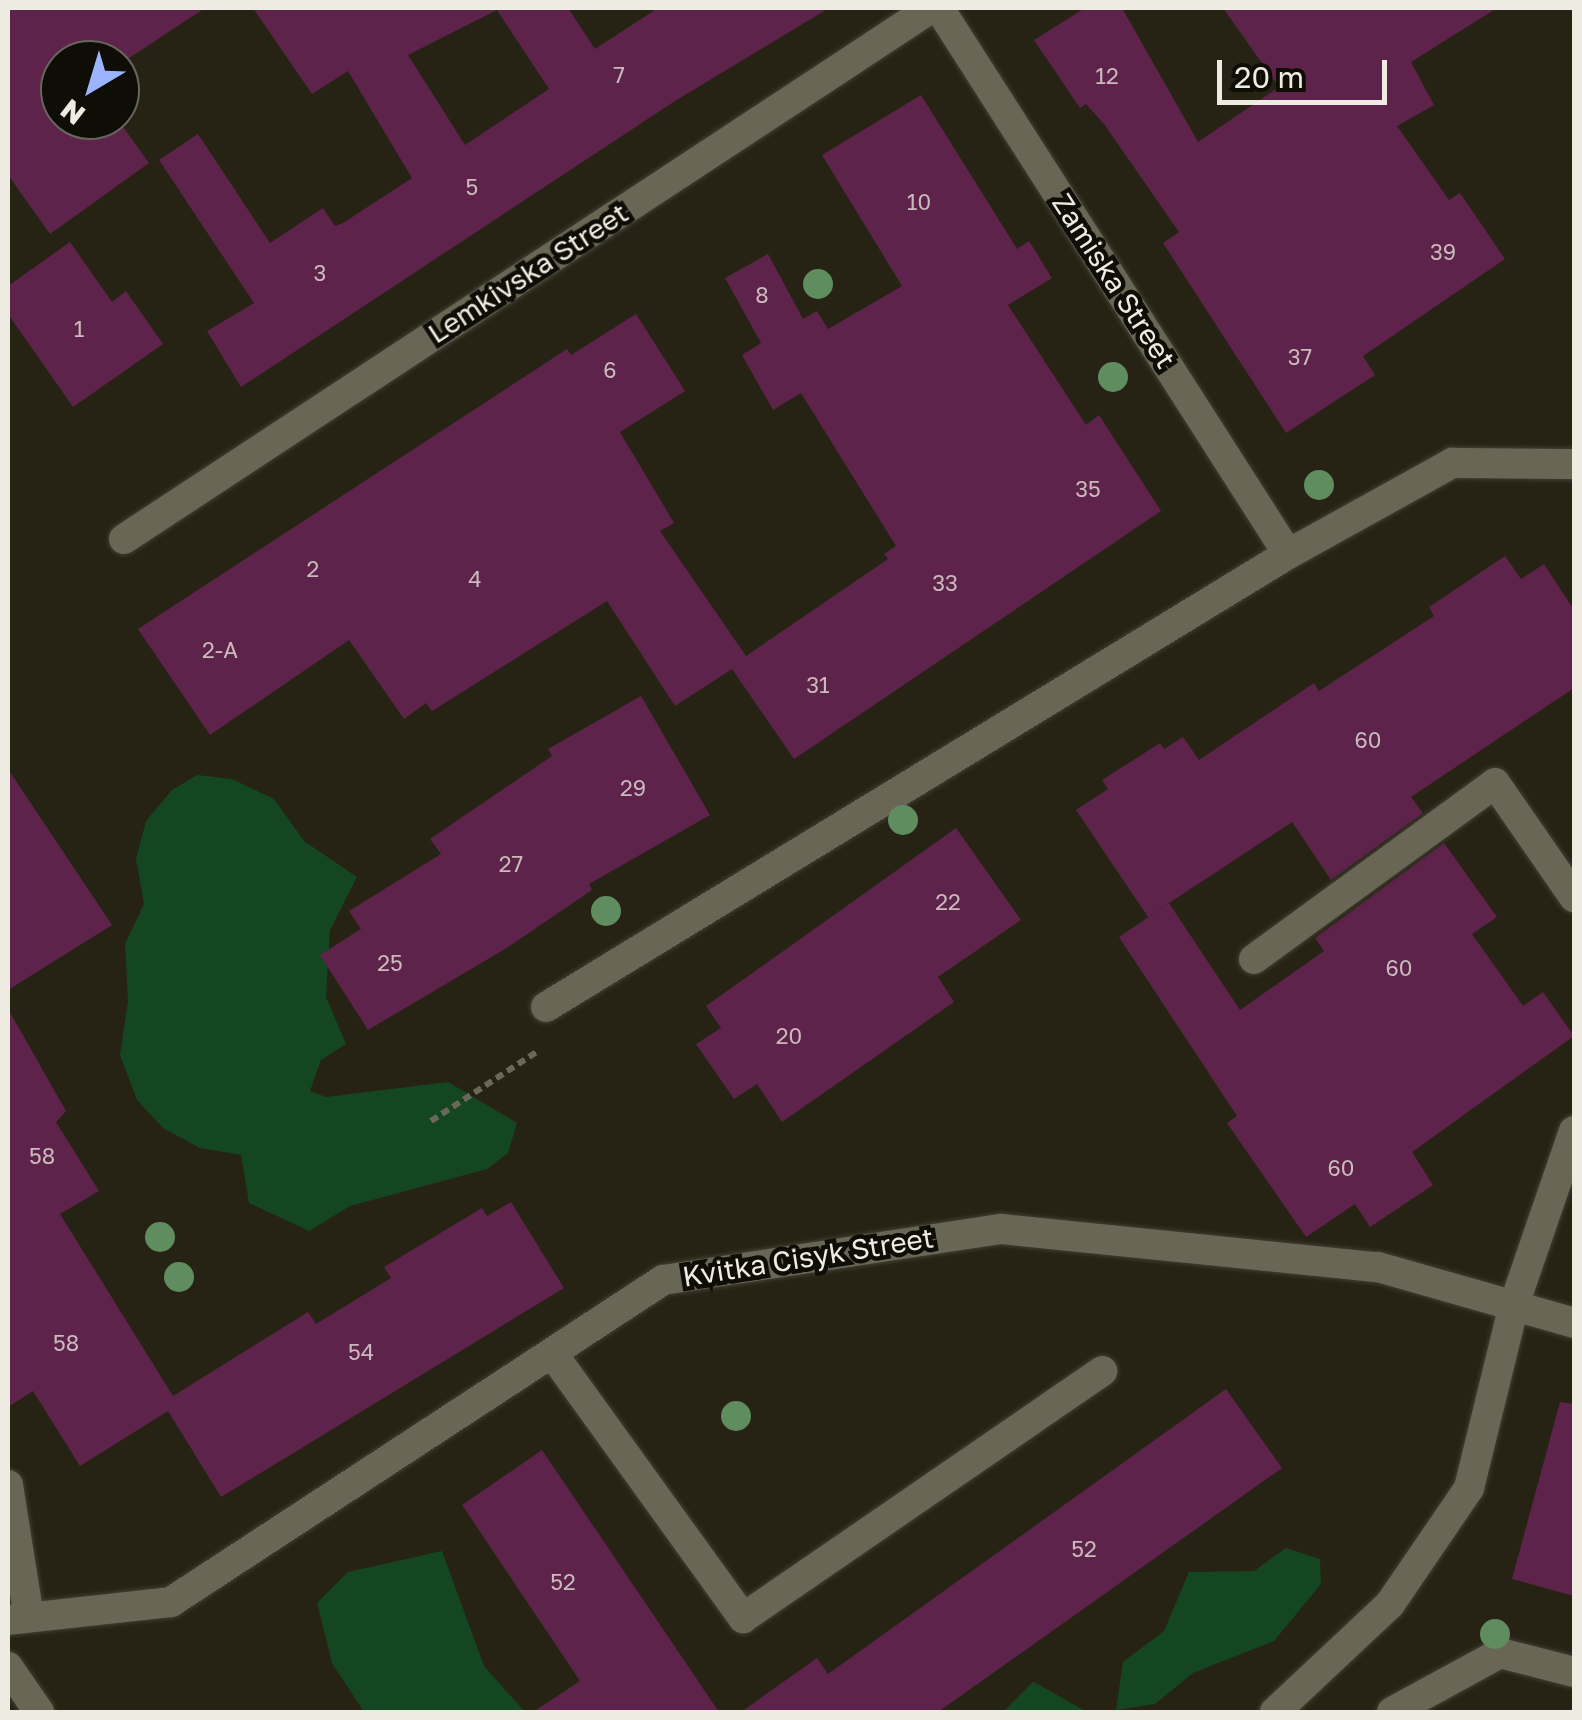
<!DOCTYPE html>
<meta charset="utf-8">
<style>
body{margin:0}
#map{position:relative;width:1582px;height:1720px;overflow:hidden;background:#272314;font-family:"Golos Text",sans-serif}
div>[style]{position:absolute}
.green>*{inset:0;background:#144621}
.building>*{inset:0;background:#5d234a}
.path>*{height:6px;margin-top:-3px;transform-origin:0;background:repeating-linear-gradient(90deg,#6b685b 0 8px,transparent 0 13px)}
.roads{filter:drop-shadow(0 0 2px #413e33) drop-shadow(0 0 2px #413e33)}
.minor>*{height:30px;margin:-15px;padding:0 15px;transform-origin:15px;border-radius:15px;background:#6a6655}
.trees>*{width:30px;height:30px;margin:-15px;border-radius:50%;background:#5f8d5f}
span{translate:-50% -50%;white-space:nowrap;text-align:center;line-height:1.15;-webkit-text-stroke:9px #0e0d06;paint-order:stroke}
.number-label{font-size:22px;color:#cababc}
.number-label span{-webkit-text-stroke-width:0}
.street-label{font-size:28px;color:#eeece2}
.frame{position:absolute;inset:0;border:10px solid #eeece2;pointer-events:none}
.north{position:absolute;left:40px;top:40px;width:100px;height:100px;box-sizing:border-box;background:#0e0d06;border:2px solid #68665e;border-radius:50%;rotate:218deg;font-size:28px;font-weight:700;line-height:40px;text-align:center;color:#eeece2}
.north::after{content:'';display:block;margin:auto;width:35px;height:45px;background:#9cb4fd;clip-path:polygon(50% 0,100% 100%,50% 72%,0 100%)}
.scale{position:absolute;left:1217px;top:60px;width:170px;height:45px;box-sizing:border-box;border:5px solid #eeece2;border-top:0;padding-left:12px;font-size:30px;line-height:35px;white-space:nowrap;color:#eeece2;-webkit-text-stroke:8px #0e0d06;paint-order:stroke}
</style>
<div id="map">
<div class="green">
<div style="clip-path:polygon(197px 775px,232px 779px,274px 799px,304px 841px,357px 877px,330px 930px,326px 997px,346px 1044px,321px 1060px,310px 1091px,326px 1097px,448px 1082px,517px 1123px,508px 1153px,487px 1169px,350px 1206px,309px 1231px,249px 1203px,241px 1155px,200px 1148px,163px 1128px,137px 1100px,120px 1055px,128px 1001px,125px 944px,144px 904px,136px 859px,146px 821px,172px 790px)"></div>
<div style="clip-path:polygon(1286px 1548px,1320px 1559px,1321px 1584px,1274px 1641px,1193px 1673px,1155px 1704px,1116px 1710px,1123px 1662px,1164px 1631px,1189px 1572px,1254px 1571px)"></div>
<div style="clip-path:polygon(442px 1551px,484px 1666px,525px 1712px,364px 1712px,332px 1663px,317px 1603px,348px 1572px)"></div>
<div style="clip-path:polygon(1033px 1682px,1034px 1682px,1087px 1712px,1003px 1712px)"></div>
</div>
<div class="building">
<div style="clip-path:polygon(8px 8px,205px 8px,120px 64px,60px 60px,60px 120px,118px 120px,149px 163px,50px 234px,8px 175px)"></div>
<div style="clip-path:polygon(evenodd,253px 8px,568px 8px,595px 49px,658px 8px,829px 8px,675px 101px,241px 387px,207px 331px,254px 303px,159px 160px,198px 134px,270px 243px,323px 208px,335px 226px,343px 223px,412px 178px,348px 71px,312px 94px,253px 8px,497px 10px,549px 89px,465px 145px,408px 55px,497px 10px)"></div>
<div style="clip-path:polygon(1085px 8px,1122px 8px,1198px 142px,1279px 87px,1223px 8px,1497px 8px,1411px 62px,1434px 105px,1397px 126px,1449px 200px,1460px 193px,1505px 259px,1363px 356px,1375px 375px,1286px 433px,1163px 243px,1179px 232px,1104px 124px,1086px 104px,1080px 108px,1034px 40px)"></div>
<div style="clip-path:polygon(921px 95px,1017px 249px,1029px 241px,1052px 278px,1008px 305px,1086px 425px,1099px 415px,1161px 511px,794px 759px,732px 669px,675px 706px,607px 601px,432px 711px,426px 703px,404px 719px,349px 640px,210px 735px,138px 629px,567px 349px,571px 355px,636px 314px,685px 391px,620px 432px,674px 523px,660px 531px,746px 656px,888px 559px,884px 554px,896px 546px,801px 393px,773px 410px,742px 355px,761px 343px,725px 278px,768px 254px,803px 319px,817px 311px,828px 329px,902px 286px,822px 155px)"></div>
<div style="clip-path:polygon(70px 242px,112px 302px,126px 291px,163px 344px,73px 407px,8px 314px,8px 286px)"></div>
<div style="clip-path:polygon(1505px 556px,1521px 579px,1544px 564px,1574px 610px,1574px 688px,1411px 797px,1423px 813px,1331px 880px,1292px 822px,1148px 917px,1076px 810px,1108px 789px,1102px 780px,1160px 743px,1164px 749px,1183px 737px,1199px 760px,1314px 683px,1319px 691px,1434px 616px,1429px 607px)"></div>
<div style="clip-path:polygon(641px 696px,710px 815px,589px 884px,592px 890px,505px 949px,368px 1030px,320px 955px,361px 929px,349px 911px,441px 854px,430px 839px,552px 756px,548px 749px)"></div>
<div style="clip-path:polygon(8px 769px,112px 925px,8px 990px)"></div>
<div style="clip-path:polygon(956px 828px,1021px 920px,938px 977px,954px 1002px,782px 1122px,757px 1084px,734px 1099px,696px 1044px,721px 1028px,706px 1006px)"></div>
<div style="clip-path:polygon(1444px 843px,1497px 917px,1472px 934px,1523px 1006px,1543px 992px,1574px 1036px,1412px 1152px,1433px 1185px,1370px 1227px,1355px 1204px,1306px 1237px,1227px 1123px,1237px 1116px,1119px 937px,1169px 903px,1240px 1010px,1324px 951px,1315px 938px)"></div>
<div style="clip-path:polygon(8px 1009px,66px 1111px,56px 1122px,99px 1191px,60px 1214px,173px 1396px,308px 1312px,316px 1324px,391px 1278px,384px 1267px,482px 1208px,487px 1216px,511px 1202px,564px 1288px,221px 1497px,168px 1411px,80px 1466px,33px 1391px,8px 1407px)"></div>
<div style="clip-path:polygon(1226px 1389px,1282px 1468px,938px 1712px,741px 1712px,817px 1658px,828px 1674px)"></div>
<div style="clip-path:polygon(1560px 1402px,1574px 1404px,1574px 1596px,1512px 1579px)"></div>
<div style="clip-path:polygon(542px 1450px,719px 1712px,533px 1712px,580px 1681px,462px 1505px)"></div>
</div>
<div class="path">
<div style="left:431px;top:1121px;width:128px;rotate:-33.2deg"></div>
</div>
<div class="roads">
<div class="minor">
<div style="left:939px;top:8px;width:648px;rotate:57.41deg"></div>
<div style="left:124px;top:539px;width:966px;rotate:-33.34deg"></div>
<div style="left:1254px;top:959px;width:298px;rotate:-36.1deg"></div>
<div style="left:1495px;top:783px;width:139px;rotate:55.3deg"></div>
<div style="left:546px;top:1007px;width:869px;rotate:-31.4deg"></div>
<div style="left:1288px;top:554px;width:188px;rotate:-29deg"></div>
<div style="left:1452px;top:463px;width:122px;rotate:0.5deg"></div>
<div style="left:552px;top:1353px;width:327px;rotate:54.2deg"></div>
<div style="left:743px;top:1618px;width:436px;rotate:-34.5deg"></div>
<div style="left:8px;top:1485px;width:134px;rotate:81deg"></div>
<div style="left:8px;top:1620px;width:164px;rotate:-6.3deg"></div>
<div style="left:171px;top:1602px;width:588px;rotate:-33.2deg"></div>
<div style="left:663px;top:1280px;width:342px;rotate:-8.6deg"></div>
<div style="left:1001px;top:1229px;width:379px;rotate:5.8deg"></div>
<div style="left:1378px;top:1267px;width:204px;rotate:15.9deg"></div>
<div style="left:8px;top:1667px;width:55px;rotate:55.4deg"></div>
<div style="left:1275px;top:1712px;width:158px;rotate:-43.2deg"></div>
<div style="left:1390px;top:1604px;width:140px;rotate:-55.7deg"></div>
<div style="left:1469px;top:1488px;width:188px;rotate:-76.2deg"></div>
<div style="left:1514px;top:1305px;width:184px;rotate:-71deg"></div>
<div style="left:1392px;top:1712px;width:123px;rotate:-28.6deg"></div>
<div style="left:1500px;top:1653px;width:76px;rotate:14.4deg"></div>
</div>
</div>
<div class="trees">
<div style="left:818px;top:284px"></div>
<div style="left:1113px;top:377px"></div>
<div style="left:1319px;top:485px"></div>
<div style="left:903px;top:820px"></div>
<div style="left:606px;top:911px"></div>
<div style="left:160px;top:1237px"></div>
<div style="left:179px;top:1277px"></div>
<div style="left:736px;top:1416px"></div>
<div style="left:1495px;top:1634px"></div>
</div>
<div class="number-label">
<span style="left:619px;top:75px">7</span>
<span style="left:1107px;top:76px">12</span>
<span style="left:472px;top:187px">5</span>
<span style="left:919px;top:202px">10</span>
<span style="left:1443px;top:252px">39</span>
<span style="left:320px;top:273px">3</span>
<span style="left:762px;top:295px">8</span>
<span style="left:79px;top:329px">1</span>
<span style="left:1300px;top:357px">37</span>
<span style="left:610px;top:370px">6</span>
<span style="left:1088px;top:489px">35</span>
<span style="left:313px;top:569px">2</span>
<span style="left:475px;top:579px">4</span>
<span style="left:945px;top:583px">33</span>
<span style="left:220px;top:650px">2-А</span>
<span style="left:818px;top:685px">31</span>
<span style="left:1368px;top:740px">60</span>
<span style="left:633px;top:788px">29</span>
<span style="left:511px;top:864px">27</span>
<span style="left:948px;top:902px">22</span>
<span style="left:390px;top:963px">25</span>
<span style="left:1399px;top:968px">60</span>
<span style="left:789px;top:1036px">20</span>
<span style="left:42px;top:1156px">58</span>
<span style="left:1341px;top:1168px">60</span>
<span style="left:66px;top:1343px">58</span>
<span style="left:361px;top:1352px">54</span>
<span style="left:1084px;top:1549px">52</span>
<span style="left:563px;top:1582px">52</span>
</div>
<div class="street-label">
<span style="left:528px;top:273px;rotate:-33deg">Lemkivska Street</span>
<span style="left:1114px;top:281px;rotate:57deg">Zamiska Street</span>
<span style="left:808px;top:1257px;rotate:-9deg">Kvitka Cisyk Street</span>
</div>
<div class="frame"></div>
<div class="north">N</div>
<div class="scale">20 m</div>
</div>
